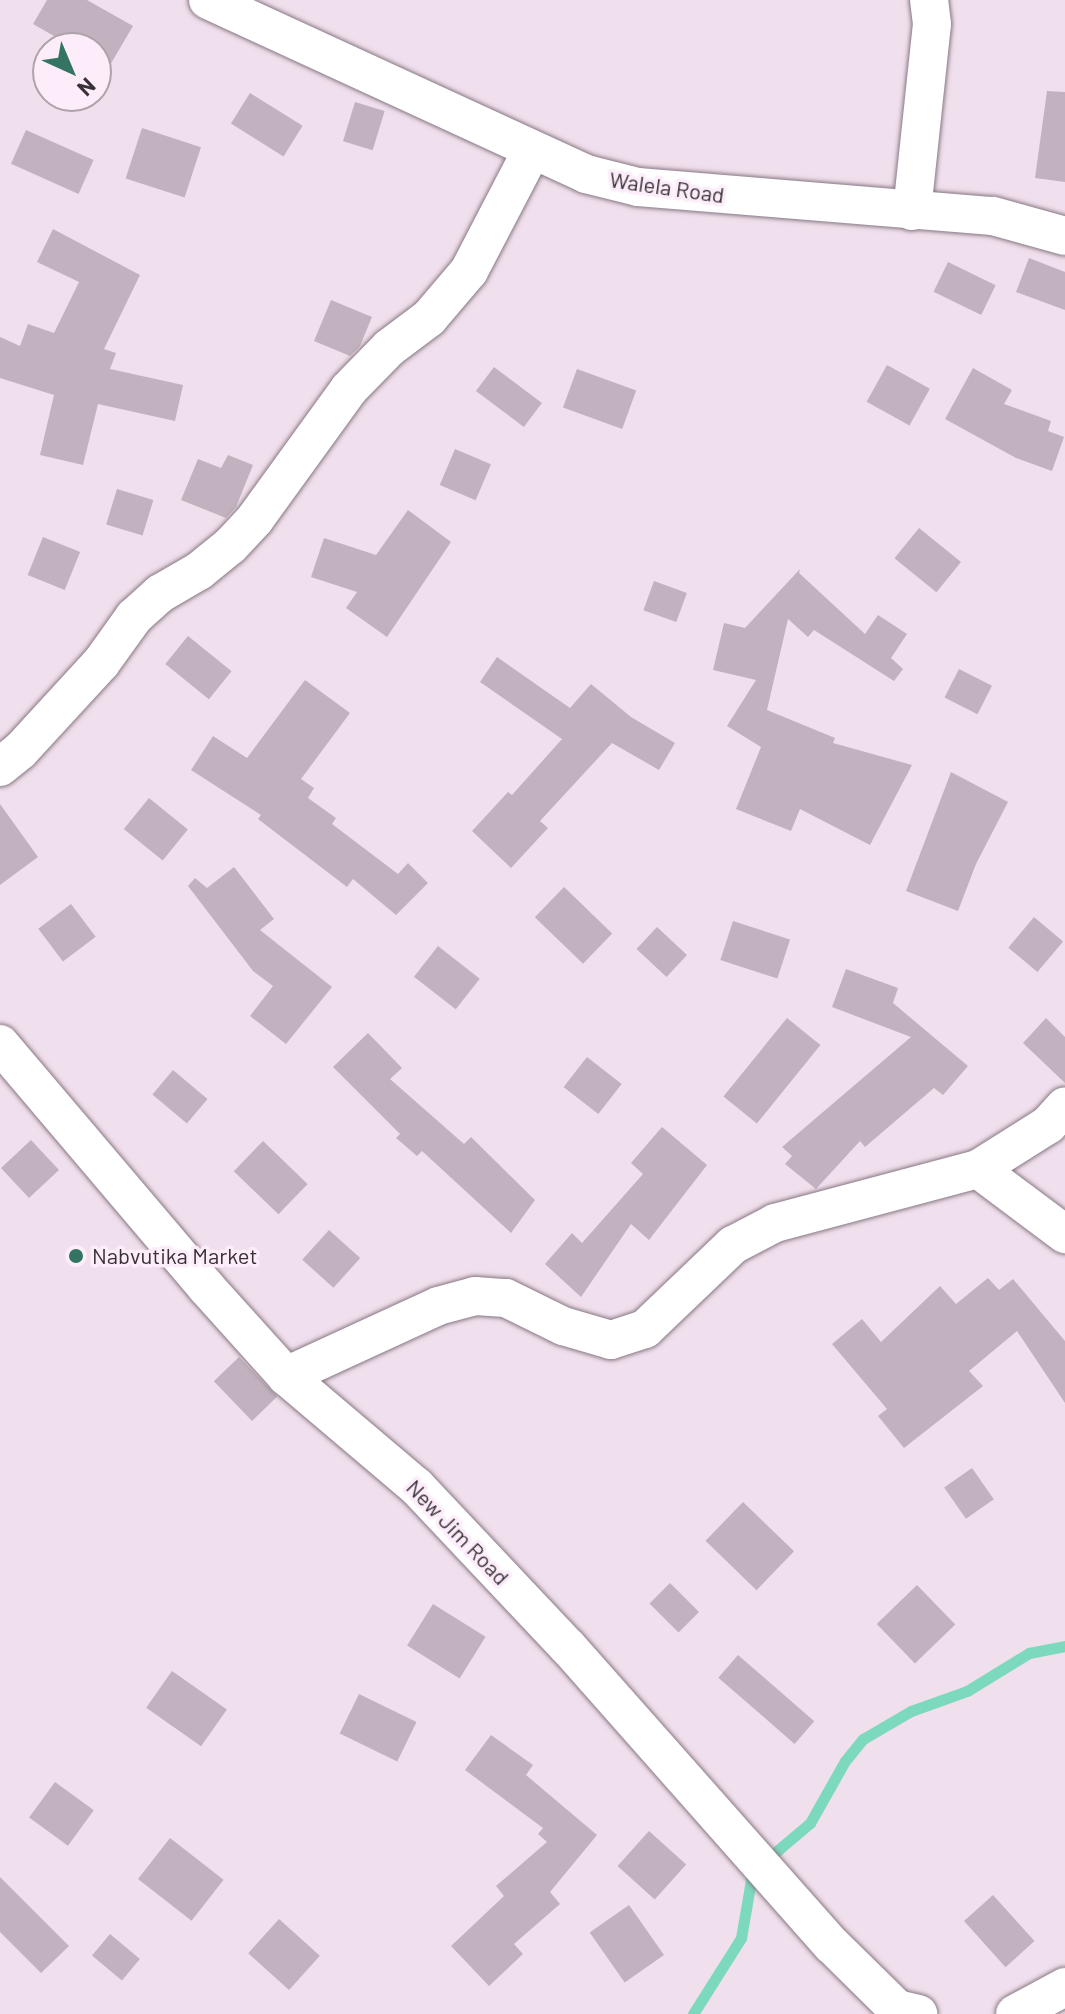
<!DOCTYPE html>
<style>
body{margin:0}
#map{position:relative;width:1065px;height:2014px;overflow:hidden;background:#f0dfec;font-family:Barlow,sans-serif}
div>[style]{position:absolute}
.stream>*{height:11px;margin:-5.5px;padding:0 5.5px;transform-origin:5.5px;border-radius:5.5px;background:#7dd9bd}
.building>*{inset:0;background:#c2b2bf;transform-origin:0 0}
.roads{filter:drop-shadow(0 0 2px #877884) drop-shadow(0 0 2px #877884)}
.minor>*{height:38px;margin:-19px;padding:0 19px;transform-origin:19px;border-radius:19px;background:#fff}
.dots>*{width:22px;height:22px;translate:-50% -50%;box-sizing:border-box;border:4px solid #fdecfa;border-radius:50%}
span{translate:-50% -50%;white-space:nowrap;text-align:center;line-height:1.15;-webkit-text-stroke:7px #fdecfa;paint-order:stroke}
.street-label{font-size:22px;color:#383237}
.poi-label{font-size:22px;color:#383237}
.left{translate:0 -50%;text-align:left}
.north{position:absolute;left:32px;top:32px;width:80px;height:80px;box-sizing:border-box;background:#fdecfa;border:2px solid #aea2ac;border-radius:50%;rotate:136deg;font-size:22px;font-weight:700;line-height:32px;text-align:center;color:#383237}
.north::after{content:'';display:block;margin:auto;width:28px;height:36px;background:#347462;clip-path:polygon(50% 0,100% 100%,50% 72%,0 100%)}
</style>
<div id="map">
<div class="stream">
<div style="left:693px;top:2014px;width:90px;rotate:-57.7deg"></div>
<div style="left:741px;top:1938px;width:59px;rotate:-80.2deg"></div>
<div style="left:751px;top:1880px;width:40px;rotate:-48deg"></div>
<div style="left:778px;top:1850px;width:42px;rotate:-40.2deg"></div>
<div style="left:810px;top:1823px;width:71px;rotate:-60.6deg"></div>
<div style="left:845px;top:1761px;width:28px;rotate:-51deg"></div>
<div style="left:863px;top:1739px;width:56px;rotate:-30.3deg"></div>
<div style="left:911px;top:1711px;width:59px;rotate:-19.7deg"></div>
<div style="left:967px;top:1691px;width:73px;rotate:-31.5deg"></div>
<div style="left:1029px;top:1653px;width:37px;rotate:-11deg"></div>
</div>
<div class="building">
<div style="clip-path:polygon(47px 0,87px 0,133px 26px,96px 89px,96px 48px,75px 48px,33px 24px)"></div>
<div style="clip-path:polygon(1047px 91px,1065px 92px,1065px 182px,1035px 178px)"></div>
<div style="left:250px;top:93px;width:62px;height:36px;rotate:32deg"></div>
<div style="left:355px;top:102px;width:31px;height:41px;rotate:17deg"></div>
<div style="left:142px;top:128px;width:62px;height:53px;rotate:18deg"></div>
<div style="left:26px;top:130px;width:74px;height:37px;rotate:24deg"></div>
<div style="clip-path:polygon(53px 229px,140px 275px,104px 349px,116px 353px,110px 369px,183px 385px,175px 421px,98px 404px,83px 465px,40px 455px,54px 395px,0 378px,0 337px,20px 346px,28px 324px,54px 333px,79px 282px,37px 262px)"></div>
<div style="clip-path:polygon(1029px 258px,1065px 272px,1065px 310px,1016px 292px)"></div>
<div style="left:948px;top:262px;width:53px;height:33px;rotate:26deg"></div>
<div style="clip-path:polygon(331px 300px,372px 317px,360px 346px,350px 356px,314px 341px)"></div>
<div style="left:887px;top:365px;width:49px;height:42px;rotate:29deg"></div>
<div style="left:494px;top:367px;width:60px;height:30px;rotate:37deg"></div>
<div style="clip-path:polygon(973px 368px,1012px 390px,1004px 404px,1051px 421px,1048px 431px,1064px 437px,1052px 471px,1016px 458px,945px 419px)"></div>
<div style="left:577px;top:369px;width:63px;height:41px;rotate:20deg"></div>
<div style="left:455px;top:449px;width:39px;height:39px;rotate:23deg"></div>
<div style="clip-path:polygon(228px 455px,253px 465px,236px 507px,226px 518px,181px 500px,198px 459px,221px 468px)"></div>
<div style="left:117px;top:489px;width:38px;height:37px;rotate:17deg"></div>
<div style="clip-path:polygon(408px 510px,451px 542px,387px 637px,346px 608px,357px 592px,311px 577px,324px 538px,376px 555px)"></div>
<div style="left:919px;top:528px;width:54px;height:39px;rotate:39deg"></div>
<div style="left:43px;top:537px;width:40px;height:41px;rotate:22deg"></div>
<div style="clip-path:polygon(800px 569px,799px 573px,865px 634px,878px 615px,907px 634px,891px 658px,903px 669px,894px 681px,814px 630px,808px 637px,788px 619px,767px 710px,835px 738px,833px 743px,912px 765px,870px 845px,800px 809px,791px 831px,736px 809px,761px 747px,727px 726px,756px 680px,713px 670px,724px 623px,745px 628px)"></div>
<div style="left:654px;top:581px;width:35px;height:31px;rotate:20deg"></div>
<div style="left:188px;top:636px;width:56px;height:36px;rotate:39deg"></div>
<div style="clip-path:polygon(497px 657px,570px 708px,591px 684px,631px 717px,675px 743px,659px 770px,612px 743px,540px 821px,548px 828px,511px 868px,472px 831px,508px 792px,512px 795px,562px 739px,480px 682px)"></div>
<div style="left:959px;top:669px;width:37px;height:32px;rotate:27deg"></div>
<div style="clip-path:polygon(305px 680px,350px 713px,301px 779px,314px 788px,308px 798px,336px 818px,332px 824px,398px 874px,408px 863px,428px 883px,396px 915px,353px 879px,347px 887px,258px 819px,261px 815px,191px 770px,213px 736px,247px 758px)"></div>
<div style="clip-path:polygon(951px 772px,1008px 802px,976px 864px,958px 911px,906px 891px)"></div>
<div style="left:149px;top:798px;width:50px;height:40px;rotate:39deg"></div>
<div style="clip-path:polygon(0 804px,38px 857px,0 885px)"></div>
<div style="clip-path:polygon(234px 867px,274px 919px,260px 930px,332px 987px,286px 1044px,250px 1016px,273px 986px,253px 971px,188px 886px,195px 878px,207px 888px)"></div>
<div style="left:564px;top:887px;width:67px;height:42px;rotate:44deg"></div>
<div style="left:71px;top:904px;width:41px;height:41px;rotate:53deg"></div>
<div style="left:1034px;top:917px;width:38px;height:40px;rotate:40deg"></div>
<div style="left:733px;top:921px;width:60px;height:41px;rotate:18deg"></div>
<div style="left:657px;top:927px;width:41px;height:30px;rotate:43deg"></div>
<div style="left:438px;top:946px;width:53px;height:39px;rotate:38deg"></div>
<div style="clip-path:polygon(846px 969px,898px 988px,893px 1003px,968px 1066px,943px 1095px,934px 1088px,865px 1147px,860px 1141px,816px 1189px,785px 1164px,792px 1156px,782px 1147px,911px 1037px,832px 1007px)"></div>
<div style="left:787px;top:1018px;width:43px;height:101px;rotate:39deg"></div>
<div style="clip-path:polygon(1046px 1018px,1065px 1037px,1065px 1083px,1023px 1043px)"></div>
<div style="clip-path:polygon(368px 1033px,402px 1068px,390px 1079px,464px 1144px,471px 1137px,535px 1200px,511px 1233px,422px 1151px,417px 1156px,396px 1138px,400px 1134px,333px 1067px)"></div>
<div style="left:587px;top:1057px;width:44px;height:38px;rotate:38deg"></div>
<div style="left:173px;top:1070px;width:45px;height:32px;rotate:40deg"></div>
<div style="clip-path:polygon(662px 1127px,707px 1165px,649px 1240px,631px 1224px,581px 1297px,545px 1264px,572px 1233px,582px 1243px,643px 1174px,631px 1163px)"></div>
<div style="left:31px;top:1140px;width:41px;height:41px;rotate:47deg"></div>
<div style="left:263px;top:1141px;width:62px;height:42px;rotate:44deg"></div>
<div style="left:329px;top:1230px;width:42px;height:40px;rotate:42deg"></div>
<div style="clip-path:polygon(988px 1278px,999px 1290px,1013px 1279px,1065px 1341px,1065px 1403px,1017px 1331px,969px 1371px,983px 1386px,904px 1448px,878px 1416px,887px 1409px,832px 1344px,862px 1319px,881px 1342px,940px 1286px,956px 1304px)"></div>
<div style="left:239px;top:1357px;width:55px;height:35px;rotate:46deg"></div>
<div style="left:972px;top:1468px;width:38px;height:34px;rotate:55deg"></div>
<div style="left:743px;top:1502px;width:71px;height:54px;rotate:44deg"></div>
<div style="left:670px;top:1583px;width:41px;height:29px;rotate:45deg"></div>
<div style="left:917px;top:1585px;width:55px;height:56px;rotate:46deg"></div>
<div style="left:433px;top:1604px;width:62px;height:49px;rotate:32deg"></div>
<div style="left:738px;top:1655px;width:101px;height:30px;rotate:41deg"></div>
<div style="left:172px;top:1671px;width:67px;height:45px;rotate:35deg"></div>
<div style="left:359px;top:1694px;width:64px;height:44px;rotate:26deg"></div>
<div style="clip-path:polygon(491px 1735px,533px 1765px,526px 1775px,597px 1835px,550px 1892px,560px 1904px,514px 1944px,523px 1954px,489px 1986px,451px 1946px,504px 1896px,496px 1886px,547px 1842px,538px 1834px,543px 1828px,465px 1770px)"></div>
<div style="left:55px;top:1782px;width:48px;height:44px;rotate:36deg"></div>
<div style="left:649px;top:1831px;width:50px;height:47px;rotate:42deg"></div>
<div style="left:170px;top:1838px;width:68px;height:52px;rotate:38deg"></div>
<div style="clip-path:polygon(0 1877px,69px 1946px,41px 1973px,0 1932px)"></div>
<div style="left:993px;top:1895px;width:62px;height:39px;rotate:48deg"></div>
<div style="left:629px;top:1905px;width:61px;height:48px;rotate:55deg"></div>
<div style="left:279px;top:1919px;width:55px;height:46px;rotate:42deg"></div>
<div style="left:110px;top:1934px;width:39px;height:28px;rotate:40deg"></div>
</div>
<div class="roads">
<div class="minor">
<div style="left:208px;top:0;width:416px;rotate:24.7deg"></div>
<div style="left:586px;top:174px;width:54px;rotate:14deg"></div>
<div style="left:638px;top:187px;width:356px;rotate:4.7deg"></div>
<div style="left:993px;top:216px;width:75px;rotate:15.5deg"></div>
<div style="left:912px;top:211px;width:188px;rotate:-83.9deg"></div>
<div style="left:932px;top:24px;width:24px;rotate:-97deg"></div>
<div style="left:0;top:767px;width:26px;rotate:-39deg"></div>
<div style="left:20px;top:751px;width:120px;rotate:-47.4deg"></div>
<div style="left:101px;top:663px;width:57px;rotate:-54.3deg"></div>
<div style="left:134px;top:617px;width:36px;rotate:-42deg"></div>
<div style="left:161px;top:593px;width:44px;rotate:-30.1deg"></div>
<div style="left:199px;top:571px;width:40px;rotate:-39deg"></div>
<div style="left:230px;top:546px;width:37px;rotate:-47deg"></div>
<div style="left:255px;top:519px;width:160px;rotate:-54.1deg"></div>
<div style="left:349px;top:389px;width:57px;rotate:-45.7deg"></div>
<div style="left:389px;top:348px;width:50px;rotate:-36.9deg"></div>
<div style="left:429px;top:318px;width:62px;rotate:-49.6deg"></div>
<div style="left:469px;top:271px;width:136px;rotate:-62.5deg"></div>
<div style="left:0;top:1044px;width:319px;rotate:49.7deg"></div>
<div style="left:206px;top:1287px;width:120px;rotate:48deg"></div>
<div style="left:286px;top:1376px;width:172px;rotate:40.3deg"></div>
<div style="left:417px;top:1487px;width:220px;rotate:46.7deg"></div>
<div style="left:568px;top:1647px;width:398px;rotate:48.5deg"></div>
<div style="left:832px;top:1945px;width:91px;rotate:44.6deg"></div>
<div style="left:897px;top:2009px;width:22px;rotate:13deg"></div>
<div style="left:978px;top:1169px;width:109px;rotate:36.8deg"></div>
<div style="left:286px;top:1376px;width:167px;rotate:-24.7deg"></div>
<div style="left:438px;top:1306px;width:38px;rotate:-15deg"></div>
<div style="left:475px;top:1296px;width:31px;rotate:4deg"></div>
<div style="left:506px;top:1298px;width:64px;rotate:26.2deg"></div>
<div style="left:563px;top:1326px;width:50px;rotate:16.3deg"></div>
<div style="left:611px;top:1340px;width:36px;rotate:-18deg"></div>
<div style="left:645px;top:1329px;width:122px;rotate:-43.7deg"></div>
<div style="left:733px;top:1245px;width:47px;rotate:-27.6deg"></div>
<div style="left:775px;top:1223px;width:210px;rotate:-14.9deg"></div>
<div style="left:978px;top:1169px;width:83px;rotate:-32.2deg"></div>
<div style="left:1048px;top:1125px;width:25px;rotate:-48deg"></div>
<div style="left:1015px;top:2014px;width:57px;rotate:-28.4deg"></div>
</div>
</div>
<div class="dots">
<div style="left:76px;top:1256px;background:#347462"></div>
</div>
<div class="street-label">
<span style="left:667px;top:187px;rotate:8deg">Walela Road</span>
<span style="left:458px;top:1532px;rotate:46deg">New Jim Road</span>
</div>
<div class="poi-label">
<span class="left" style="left:92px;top:1256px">Nabvutika Market</span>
</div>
<div class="north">N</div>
</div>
